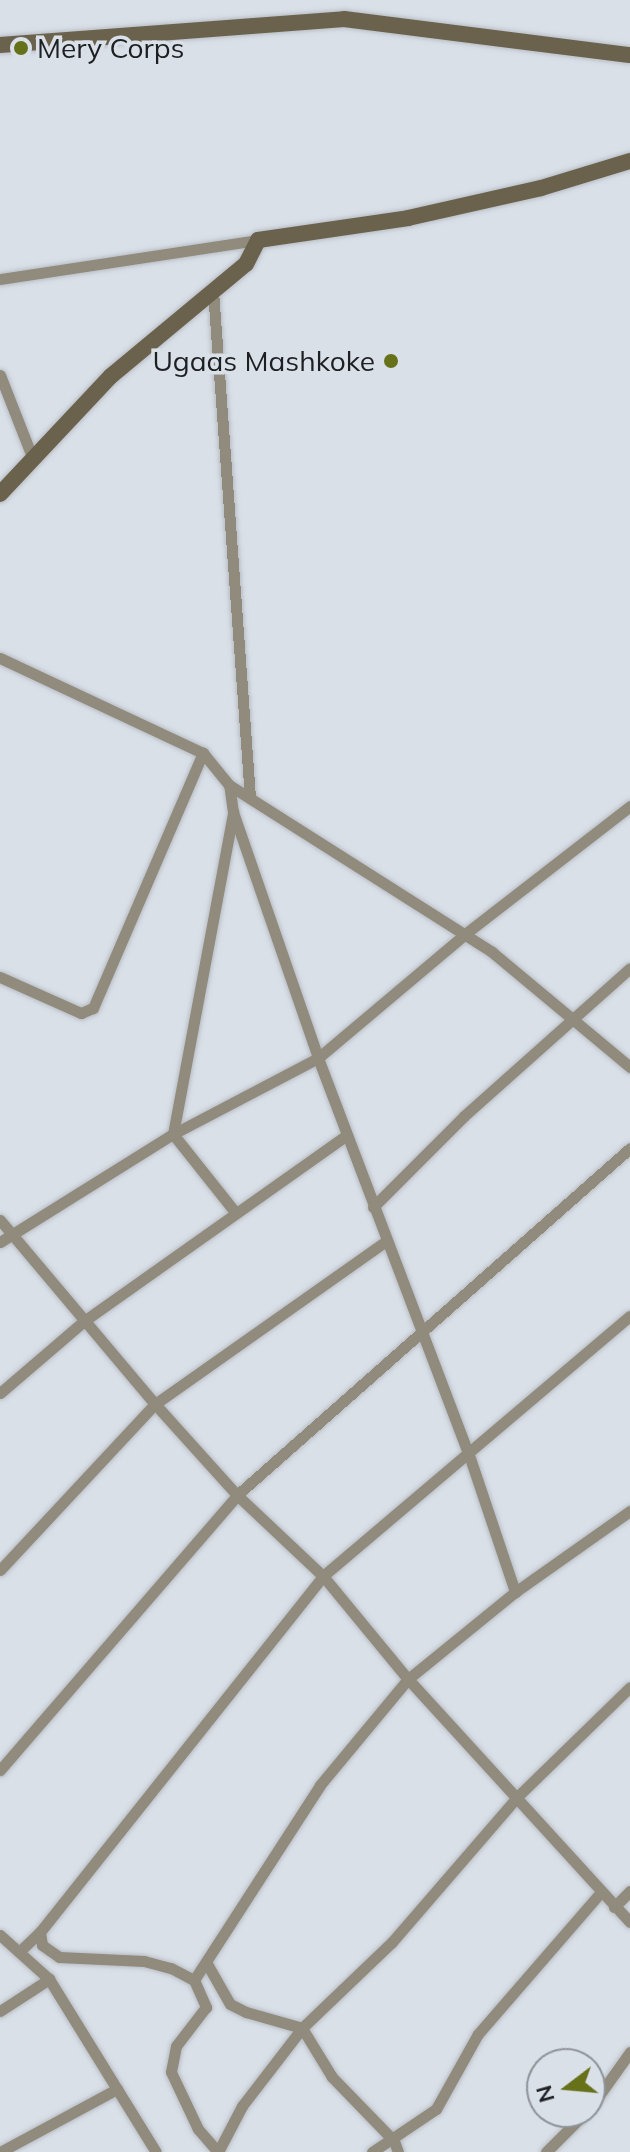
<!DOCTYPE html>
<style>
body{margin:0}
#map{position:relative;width:630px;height:2152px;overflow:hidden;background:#dae0e8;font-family:Mulish,sans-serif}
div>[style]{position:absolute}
.roads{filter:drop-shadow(0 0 2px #b8bdc4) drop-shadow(0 0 2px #b8bdc4)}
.street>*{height:11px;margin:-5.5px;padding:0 5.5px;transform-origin:5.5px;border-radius:5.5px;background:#908b7c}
.secondary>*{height:16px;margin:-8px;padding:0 8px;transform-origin:8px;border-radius:8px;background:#6a624d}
.dots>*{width:22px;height:22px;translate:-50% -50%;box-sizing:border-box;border:4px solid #dae0e8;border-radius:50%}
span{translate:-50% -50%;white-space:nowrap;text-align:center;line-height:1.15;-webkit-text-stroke:7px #dae0e8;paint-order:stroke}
.poi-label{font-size:28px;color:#1d1f22}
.left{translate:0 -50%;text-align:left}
.right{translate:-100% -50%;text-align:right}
.north{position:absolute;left:526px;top:2048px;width:80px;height:80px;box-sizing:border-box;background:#dae0e8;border:2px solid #8e9399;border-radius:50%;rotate:254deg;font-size:22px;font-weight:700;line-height:32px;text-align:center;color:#1d1f22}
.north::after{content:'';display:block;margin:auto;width:28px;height:36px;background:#66711a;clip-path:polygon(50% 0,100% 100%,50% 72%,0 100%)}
</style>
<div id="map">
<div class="roads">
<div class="street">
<div style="left:0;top:279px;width:261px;rotate:-8.6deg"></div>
<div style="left:213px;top:291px;width:507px;rotate:85.82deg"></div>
<div style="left:0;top:375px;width:90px;rotate:68.6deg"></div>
<div style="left:0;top:658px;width:224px;rotate:25.1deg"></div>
<div style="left:203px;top:753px;width:41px;rotate:50.9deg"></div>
<div style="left:229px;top:785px;width:312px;rotate:32.4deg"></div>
<div style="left:492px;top:952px;width:180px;rotate:39.8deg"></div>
<div style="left:233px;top:812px;width:260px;rotate:70.9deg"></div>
<div style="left:318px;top:1058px;width:422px;rotate:69.2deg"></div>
<div style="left:468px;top:1452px;width:148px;rotate:71.4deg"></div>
<div style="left:0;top:977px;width:89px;rotate:24deg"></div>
<div style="left:81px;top:1013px;width:13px;rotate:-23deg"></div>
<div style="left:93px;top:1008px;width:278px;rotate:-66.7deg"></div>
<div style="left:373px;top:1207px;width:129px;rotate:-45deg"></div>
<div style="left:464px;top:1116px;width:222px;rotate:-41.7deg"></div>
<div style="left:235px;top:1212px;width:100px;rotate:-128.5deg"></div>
<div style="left:173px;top:1134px;width:164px;rotate:-27.7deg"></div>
<div style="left:318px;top:1058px;width:192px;rotate:-40.1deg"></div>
<div style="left:465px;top:934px;width:209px;rotate:-37.8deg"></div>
<div style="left:0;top:1220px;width:241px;rotate:49.9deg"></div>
<div style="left:155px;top:1404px;width:122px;rotate:48deg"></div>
<div style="left:237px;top:1495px;width:118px;rotate:43.3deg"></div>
<div style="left:323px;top:1576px;width:134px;rotate:50.5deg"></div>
<div style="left:408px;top:1679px;width:329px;rotate:47.6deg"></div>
<div style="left:0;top:1242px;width:204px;rotate:-32deg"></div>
<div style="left:173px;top:1134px;width:328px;rotate:-79.4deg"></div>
<div style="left:233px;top:812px;width:27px;rotate:-98deg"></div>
<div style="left:0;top:1393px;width:111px;rotate:-40.6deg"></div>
<div style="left:84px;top:1321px;width:322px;rotate:-35.3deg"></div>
<div style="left:0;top:1570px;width:227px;rotate:-47deg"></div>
<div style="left:155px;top:1404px;width:283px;rotate:-35.2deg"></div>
<div style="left:0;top:1770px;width:363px;rotate:-49.2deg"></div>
<div style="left:237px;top:1495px;width:524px;rotate:-41.44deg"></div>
<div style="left:614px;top:1907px;width:23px;rotate:-45deg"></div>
<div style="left:40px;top:1932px;width:13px;rotate:81deg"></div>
<div style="left:42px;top:1945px;width:21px;rotate:35deg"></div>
<div style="left:59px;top:1957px;width:85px;rotate:2.7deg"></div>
<div style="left:144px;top:1961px;width:28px;rotate:15deg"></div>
<div style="left:171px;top:1968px;width:26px;rotate:28deg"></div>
<div style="left:194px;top:1980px;width:30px;rotate:66deg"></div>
<div style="left:206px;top:2007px;width:49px;rotate:127.6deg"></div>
<div style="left:176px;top:2046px;width:26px;rotate:101deg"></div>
<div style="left:171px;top:2072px;width:63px;rotate:64.7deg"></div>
<div style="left:198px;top:2129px;width:30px;rotate:49deg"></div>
<div style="left:0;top:1935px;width:66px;rotate:41.9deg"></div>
<div style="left:49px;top:1979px;width:203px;rotate:58.3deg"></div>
<div style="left:19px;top:1952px;width:29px;rotate:-44deg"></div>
<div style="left:40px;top:1932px;width:455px;rotate:-51.5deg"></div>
<div style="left:323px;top:1576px;width:402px;rotate:-40.3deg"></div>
<div style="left:206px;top:1962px;width:48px;rotate:60.3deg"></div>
<div style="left:230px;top:2004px;width:18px;rotate:27deg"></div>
<div style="left:246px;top:2012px;width:58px;rotate:15.9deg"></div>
<div style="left:302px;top:2028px;width:57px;rotate:58.5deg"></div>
<div style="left:332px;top:2077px;width:89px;rotate:45.9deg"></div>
<div style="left:394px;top:2141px;width:12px;rotate:70deg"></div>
<div style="left:194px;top:1980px;width:232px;rotate:-57.1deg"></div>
<div style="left:320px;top:1785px;width:138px;rotate:-50.3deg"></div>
<div style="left:408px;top:1679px;width:138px;rotate:-39.1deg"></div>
<div style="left:515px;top:1592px;width:141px;rotate:-35.2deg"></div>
<div style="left:0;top:2011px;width:59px;rotate:-33.1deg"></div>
<div style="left:590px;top:2108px;width:69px;rotate:-54.5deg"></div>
<div style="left:0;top:2152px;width:133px;rotate:-28.3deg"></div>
<div style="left:218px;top:2152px;width:52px;rotate:-62.4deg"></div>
<div style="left:242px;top:2106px;width:98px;rotate:-52.4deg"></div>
<div style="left:302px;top:2028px;width:124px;rotate:-43.7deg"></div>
<div style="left:392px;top:1942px;width:193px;rotate:-49.2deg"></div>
<div style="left:518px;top:1796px;width:156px;rotate:-44.2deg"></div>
<div style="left:372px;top:2152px;width:77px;rotate:-33.9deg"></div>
<div style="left:436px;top:2109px;width:86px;rotate:-60.8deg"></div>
<div style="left:478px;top:2034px;width:188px;rotate:-49.1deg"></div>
<div style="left:546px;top:2152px;width:57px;rotate:-45deg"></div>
</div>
<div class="secondary">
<div style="left:0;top:45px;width:345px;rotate:-4.3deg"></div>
<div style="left:344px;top:19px;width:288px;rotate:7.2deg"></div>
<div style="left:0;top:494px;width:162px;rotate:-46.8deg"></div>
<div style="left:111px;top:376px;width:175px;rotate:-39.7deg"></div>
<div style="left:246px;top:264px;width:27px;rotate:-63deg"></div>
<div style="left:258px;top:240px;width:152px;rotate:-8.3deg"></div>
<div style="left:408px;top:218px;width:136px;rotate:-12.7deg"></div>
<div style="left:541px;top:188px;width:93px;rotate:-16.9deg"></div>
</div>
</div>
<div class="dots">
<div style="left:21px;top:48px;background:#66711a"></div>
<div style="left:391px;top:361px;background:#66711a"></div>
</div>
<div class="poi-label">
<span class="left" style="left:37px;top:48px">Mery Corps</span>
<span class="right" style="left:375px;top:361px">Ugaas Mashkoke</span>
</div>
<div class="north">N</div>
</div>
